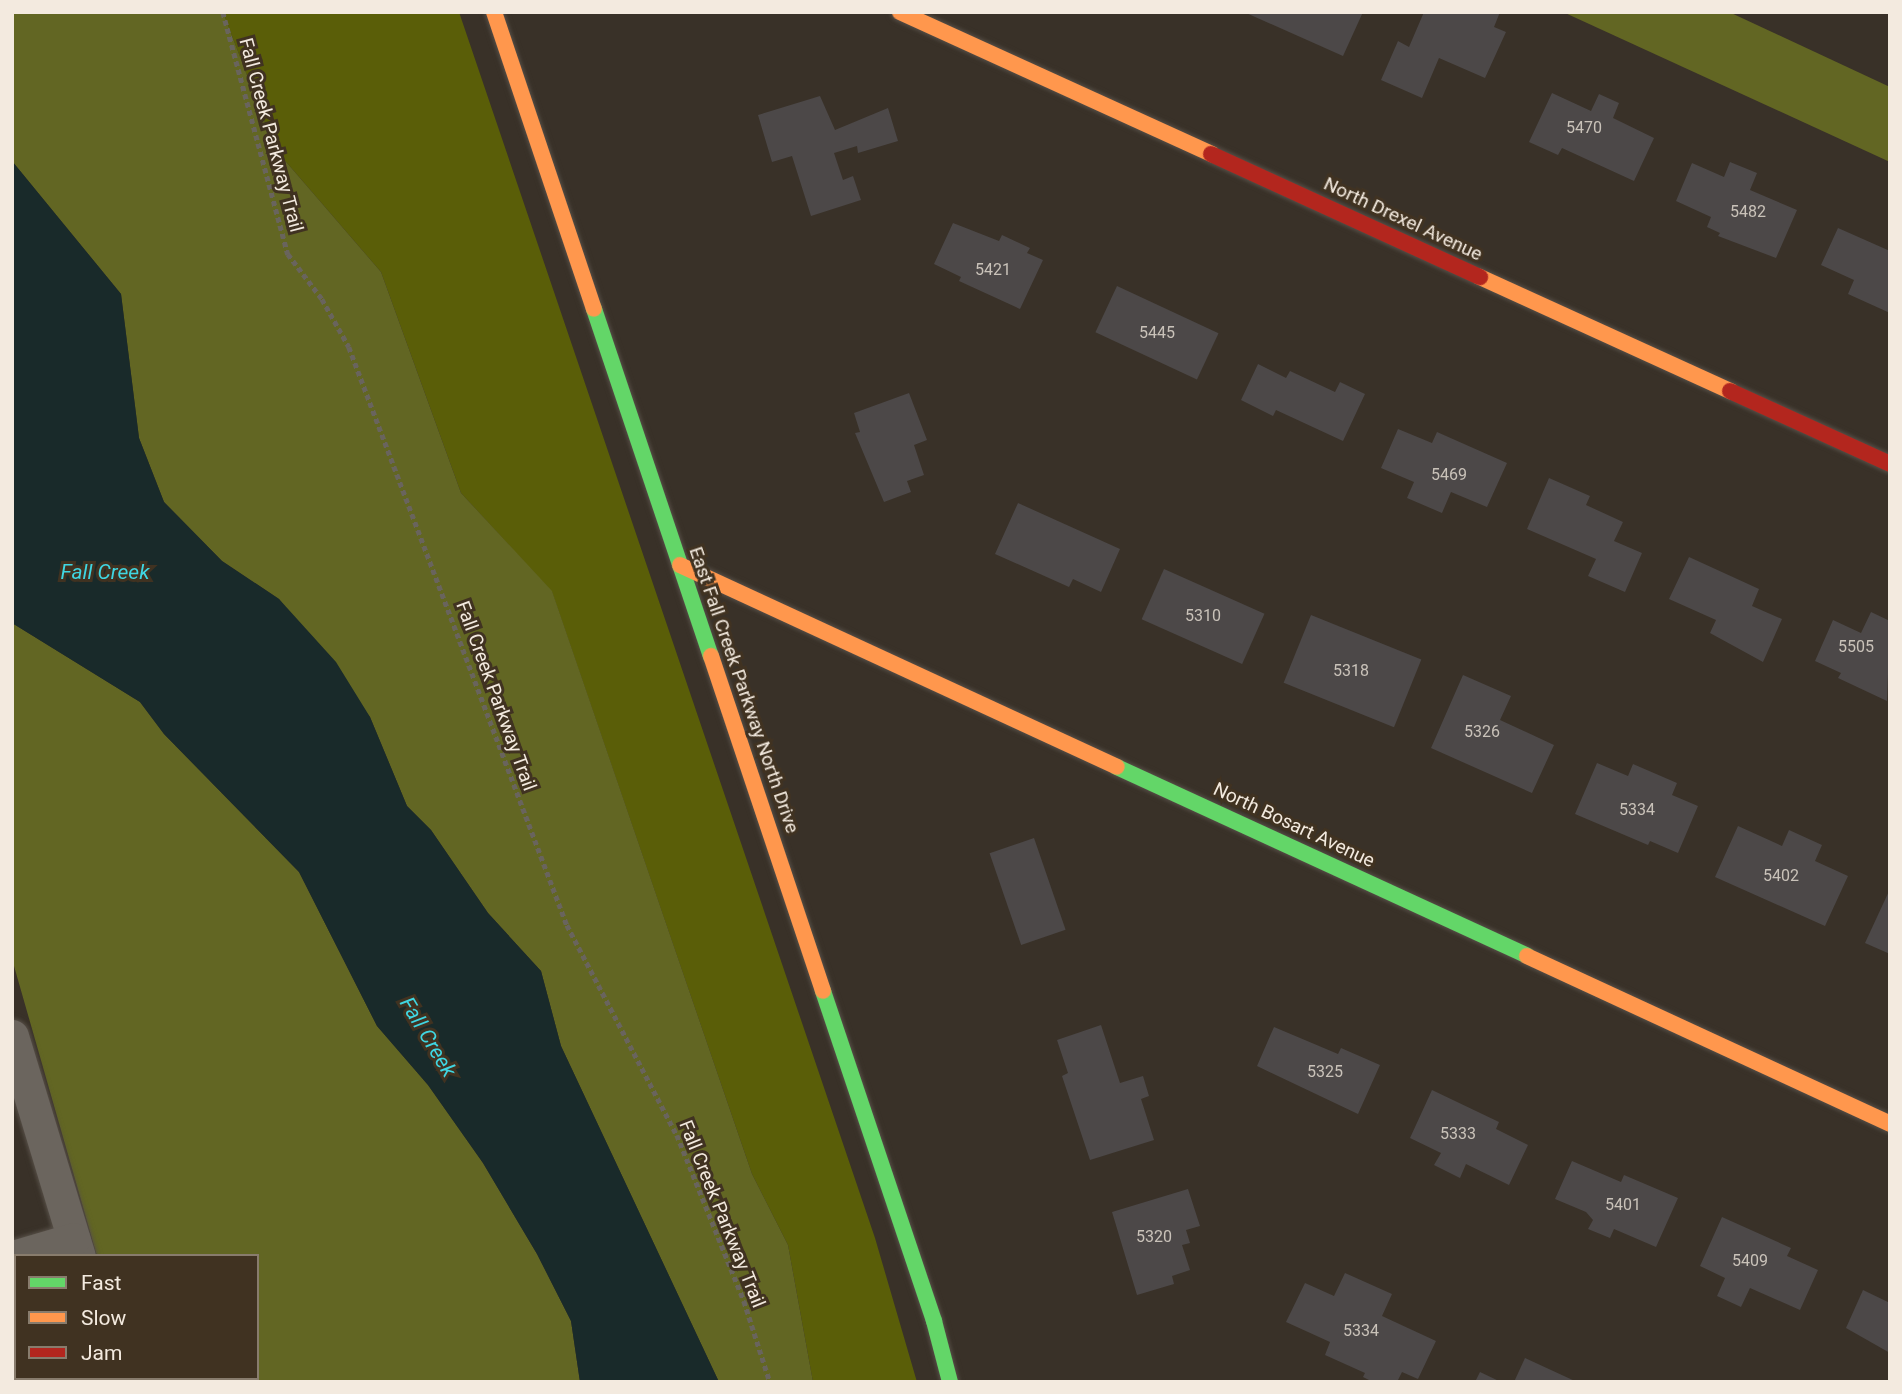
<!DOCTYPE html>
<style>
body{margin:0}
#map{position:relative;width:1902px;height:1394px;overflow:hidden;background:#393128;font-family:Roboto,sans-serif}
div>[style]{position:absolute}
.green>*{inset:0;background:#5a5e08}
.forest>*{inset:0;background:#626623}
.water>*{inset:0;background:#192a2a}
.building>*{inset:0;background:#4c4848;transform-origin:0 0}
.path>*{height:4.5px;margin-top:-2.25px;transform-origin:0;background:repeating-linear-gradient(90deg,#69645d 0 5px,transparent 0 8.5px)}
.roads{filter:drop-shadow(0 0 2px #564f47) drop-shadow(0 0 2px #564f47)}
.street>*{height:33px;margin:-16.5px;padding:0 16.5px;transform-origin:16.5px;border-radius:16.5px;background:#6b655e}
.fast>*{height:16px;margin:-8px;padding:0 8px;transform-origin:8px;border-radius:8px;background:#63d668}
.slow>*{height:16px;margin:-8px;padding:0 8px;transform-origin:8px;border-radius:8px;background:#ff974d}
.jam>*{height:16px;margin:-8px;padding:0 8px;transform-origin:8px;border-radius:8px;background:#b3261e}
span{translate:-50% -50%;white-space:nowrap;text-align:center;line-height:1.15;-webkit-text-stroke:6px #403221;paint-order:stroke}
.number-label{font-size:16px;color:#c9c2b9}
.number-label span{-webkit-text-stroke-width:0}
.street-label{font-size:19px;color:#f3eadf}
.water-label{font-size:21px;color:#3fd6e2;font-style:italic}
.frame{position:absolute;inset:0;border:14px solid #f3eadf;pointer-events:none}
.legend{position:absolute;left:14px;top:1254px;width:245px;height:126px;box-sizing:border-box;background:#403221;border:2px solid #887c6d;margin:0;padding:9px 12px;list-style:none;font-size:21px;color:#f3eadf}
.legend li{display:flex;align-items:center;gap:14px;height:35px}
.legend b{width:35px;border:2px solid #887c6d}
</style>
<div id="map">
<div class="green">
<div style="clip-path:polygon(223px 12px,459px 12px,875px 1238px,917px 1382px,813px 1382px,788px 1245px,752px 1174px,552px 592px,461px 493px,381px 272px,275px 149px)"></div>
</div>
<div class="forest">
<div style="clip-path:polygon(12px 12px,223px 12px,275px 149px,381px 272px,461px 493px,552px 591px,752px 1174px,788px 1245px,813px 1382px,719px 1382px,561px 1046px,541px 971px,488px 913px,431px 830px,407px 806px,370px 717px,279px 599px,222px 561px,164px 502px,139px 438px,121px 294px,12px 161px)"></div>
<div style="clip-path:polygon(1563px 12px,1729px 12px,1890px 87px,1890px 162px)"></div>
<div style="clip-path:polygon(12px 623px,140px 702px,164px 734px,299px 872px,377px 1026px,428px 1085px,483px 1163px,537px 1254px,571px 1321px,580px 1382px,132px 1382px,131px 1378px,257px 1378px,257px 1256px,97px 1256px,12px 959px)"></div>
</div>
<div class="water">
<div style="clip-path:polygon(12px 161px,121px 294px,139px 438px,164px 502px,222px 561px,279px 599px,336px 662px,370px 717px,407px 806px,431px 830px,488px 913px,541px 971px,561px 1046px,719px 1382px,580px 1382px,571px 1321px,537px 1254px,483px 1163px,428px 1085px,377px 1026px,299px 872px,164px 734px,140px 702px,12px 623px)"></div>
</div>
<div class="building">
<div style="clip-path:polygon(1244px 12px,1363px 12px,1343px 56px)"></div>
<div style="clip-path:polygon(1424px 12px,1500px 12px,1494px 27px,1506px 32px,1485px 78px,1439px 58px,1422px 98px,1381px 80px,1398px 41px,1409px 47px)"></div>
<div style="clip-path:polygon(1552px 93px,1591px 111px,1599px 94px,1619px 103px,1613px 118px,1654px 138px,1634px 181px,1562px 148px,1558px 155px,1529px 142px)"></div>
<div style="clip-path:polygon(820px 96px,835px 130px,888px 108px,898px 141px,858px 153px,857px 146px,834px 153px,843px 180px,853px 176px,861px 200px,811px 216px,792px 156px,772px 162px,758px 115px)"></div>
<div style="clip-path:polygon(1730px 162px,1757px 173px,1750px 190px,1797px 210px,1776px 258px,1718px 236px,1720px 233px,1707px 227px,1711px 217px,1676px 201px,1692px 163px,1724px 177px)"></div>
<div style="clip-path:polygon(953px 223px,999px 241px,1002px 235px,1030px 248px,1027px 253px,1043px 260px,1020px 309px,959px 281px,961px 277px,934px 264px)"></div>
<div style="clip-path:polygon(1838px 228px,1890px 251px,1890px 313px,1848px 294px,1854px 280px,1821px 265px)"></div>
<div style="left:1117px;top:286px;width:112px;height:51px;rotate:25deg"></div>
<div style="clip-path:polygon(1258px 364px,1286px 378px,1290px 371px,1335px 392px,1340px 382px,1365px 394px,1343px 441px,1276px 410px,1273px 416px,1241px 400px)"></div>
<div style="clip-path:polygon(909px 393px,927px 440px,914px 445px,924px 475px,907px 481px,911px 492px,884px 502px,855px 433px,860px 432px,854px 413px)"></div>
<div style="clip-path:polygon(1398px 429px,1432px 443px,1437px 432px,1507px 463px,1487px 507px,1451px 492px,1442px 513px,1407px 498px,1414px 482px,1381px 468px)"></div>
<div style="clip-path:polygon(1549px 478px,1590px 496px,1586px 505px,1623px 522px,1614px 541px,1642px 553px,1625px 592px,1588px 576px,1596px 559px,1527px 529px)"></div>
<div style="clip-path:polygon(1018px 503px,1120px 549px,1101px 592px,1073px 579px,1069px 587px,995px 554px)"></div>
<div style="clip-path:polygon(1689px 557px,1759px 589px,1752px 606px,1782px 619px,1763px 662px,1710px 633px,1716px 620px,1669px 599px)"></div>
<div style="left:1164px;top:569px;width:110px;height:55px;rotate:24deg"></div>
<div style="clip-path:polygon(1871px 612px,1890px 621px,1887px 701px,1838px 678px,1841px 673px,1815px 661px,1833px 620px,1861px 633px)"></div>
<div style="left:1311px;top:615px;width:119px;height:73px;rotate:22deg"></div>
<div style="clip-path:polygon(1463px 675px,1511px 696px,1500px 720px,1554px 745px,1532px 793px,1431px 748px)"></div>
<div style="clip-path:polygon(1597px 763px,1628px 776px,1633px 764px,1677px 783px,1672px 795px,1698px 806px,1678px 853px,1650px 841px,1648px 845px,1575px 814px)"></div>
<div style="clip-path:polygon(1738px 826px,1782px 846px,1789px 830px,1822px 845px,1815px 861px,1848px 876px,1825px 926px,1715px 877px)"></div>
<div style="left:1034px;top:838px;width:97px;height:47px;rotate:71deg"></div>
<div style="clip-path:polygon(1890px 889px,1890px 954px,1865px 943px)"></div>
<div style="clip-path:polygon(1101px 1025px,1120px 1083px,1143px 1076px,1149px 1096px,1141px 1099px,1154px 1140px,1090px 1160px,1062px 1076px,1068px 1073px,1057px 1040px)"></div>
<div style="clip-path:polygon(1274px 1027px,1338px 1054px,1341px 1048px,1380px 1065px,1358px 1114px,1257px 1066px)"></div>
<div style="clip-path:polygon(1432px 1090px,1499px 1122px,1496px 1129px,1528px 1145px,1509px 1185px,1466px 1164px,1460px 1178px,1434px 1165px,1441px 1153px,1410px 1138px)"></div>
<div style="clip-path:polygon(1572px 1161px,1621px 1182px,1624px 1175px,1678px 1198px,1656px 1247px,1614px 1229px,1610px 1238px,1588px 1229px,1593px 1220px,1586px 1212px,1555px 1199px)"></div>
<div style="clip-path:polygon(1188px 1189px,1200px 1226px,1186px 1230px,1190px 1243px,1182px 1245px,1190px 1270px,1172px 1276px,1174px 1284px,1137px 1295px,1112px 1212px)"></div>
<div style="clip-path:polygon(1722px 1217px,1791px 1248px,1787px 1256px,1818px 1270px,1800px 1310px,1750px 1288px,1741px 1307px,1717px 1296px,1725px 1278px,1700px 1266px)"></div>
<div style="clip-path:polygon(1345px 1273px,1392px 1294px,1382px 1316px,1436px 1341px,1418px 1379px,1402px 1372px,1397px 1382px,1373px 1382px,1363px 1377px,1365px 1373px,1325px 1355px,1330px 1342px,1286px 1322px,1305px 1283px,1334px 1296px)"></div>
<div style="clip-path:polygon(1863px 1290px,1890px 1303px,1890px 1353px,1846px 1328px)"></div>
<div style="clip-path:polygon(1525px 1358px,1577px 1382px,1514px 1382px)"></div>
<div style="clip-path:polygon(12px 1364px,16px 1378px,19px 1382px,12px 1382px)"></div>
<div style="clip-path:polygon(1480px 1372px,1501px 1382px,1475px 1382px)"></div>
</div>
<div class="path">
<div style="left:223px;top:12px;width:251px;rotate:75deg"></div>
<div style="left:288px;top:254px;width:56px;rotate:52.9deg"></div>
<div style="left:322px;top:299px;width:55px;rotate:60.6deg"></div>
<div style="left:349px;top:347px;width:618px;rotate:69.34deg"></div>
<div style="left:567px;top:925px;width:237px;rotate:62.4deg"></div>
<div style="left:677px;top:1135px;width:179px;rotate:68deg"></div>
<div style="left:744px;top:1301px;width:85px;rotate:72.2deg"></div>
</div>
<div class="roads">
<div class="street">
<div style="left:12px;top:1036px;width:230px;rotate:73.1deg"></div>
<div style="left:16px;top:1256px;width:60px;rotate:-16.3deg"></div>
<div style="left:115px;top:1378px;width:4px;rotate:76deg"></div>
</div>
<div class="fast">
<div style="left:594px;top:309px;width:366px;rotate:71.4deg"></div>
<div style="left:1117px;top:767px;width:451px;rotate:24.7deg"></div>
<div style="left:823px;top:991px;width:348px;rotate:71.4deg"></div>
<div style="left:934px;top:1321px;width:63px;rotate:75.3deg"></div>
</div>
<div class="slow">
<div style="left:494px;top:12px;width:313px;rotate:71.4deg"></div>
<div style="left:900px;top:12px;width:342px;rotate:24.5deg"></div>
<div style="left:1480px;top:277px;width:275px;rotate:24.5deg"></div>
<div style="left:680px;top:565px;width:481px;rotate:24.8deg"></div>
<div style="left:711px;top:656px;width:353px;rotate:71.5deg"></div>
<div style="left:1527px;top:956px;width:400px;rotate:24.8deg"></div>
</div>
<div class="jam">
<div style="left:1211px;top:154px;width:296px;rotate:24.6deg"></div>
<div style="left:1730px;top:391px;width:176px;rotate:24.5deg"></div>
</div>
</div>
<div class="number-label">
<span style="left:1584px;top:128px">5470</span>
<span style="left:1748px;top:212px">5482</span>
<span style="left:993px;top:270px">5421</span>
<span style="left:1157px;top:333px">5445</span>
<span style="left:1449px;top:475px">5469</span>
<span style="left:1203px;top:616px">5310</span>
<span style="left:1856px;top:647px">5505</span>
<span style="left:1351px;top:671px">5318</span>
<span style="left:1482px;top:732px">5326</span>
<span style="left:1637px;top:810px">5334</span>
<span style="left:1781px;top:876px">5402</span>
<span style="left:1325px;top:1072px">5325</span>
<span style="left:1458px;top:1134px">5333</span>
<span style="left:1623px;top:1205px">5401</span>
<span style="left:1154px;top:1237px">5320</span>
<span style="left:1750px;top:1261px">5409</span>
<span style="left:1361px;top:1331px">5334</span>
</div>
<div class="street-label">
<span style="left:271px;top:135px;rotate:75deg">Fall Creek Parkway Trail</span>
<span style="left:1403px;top:219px;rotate:25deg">North Drexel Avenue</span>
<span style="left:744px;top:690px;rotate:71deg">East Fall Creek Parkway North Drive</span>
<span style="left:496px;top:696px;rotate:70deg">Fall Creek Parkway Trail</span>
<span style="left:1294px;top:825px;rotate:25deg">North Bosart Avenue</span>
<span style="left:722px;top:1214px;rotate:68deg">Fall Creek Parkway Trail</span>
</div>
<div class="water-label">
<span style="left:105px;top:572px">Fall Creek</span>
<span style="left:428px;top:1037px;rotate:59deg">Fall Creek</span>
</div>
<div class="frame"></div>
<ul class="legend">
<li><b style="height:9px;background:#63d668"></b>Fast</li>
<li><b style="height:9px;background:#ff974d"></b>Slow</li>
<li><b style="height:9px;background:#b3261e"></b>Jam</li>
</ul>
</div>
